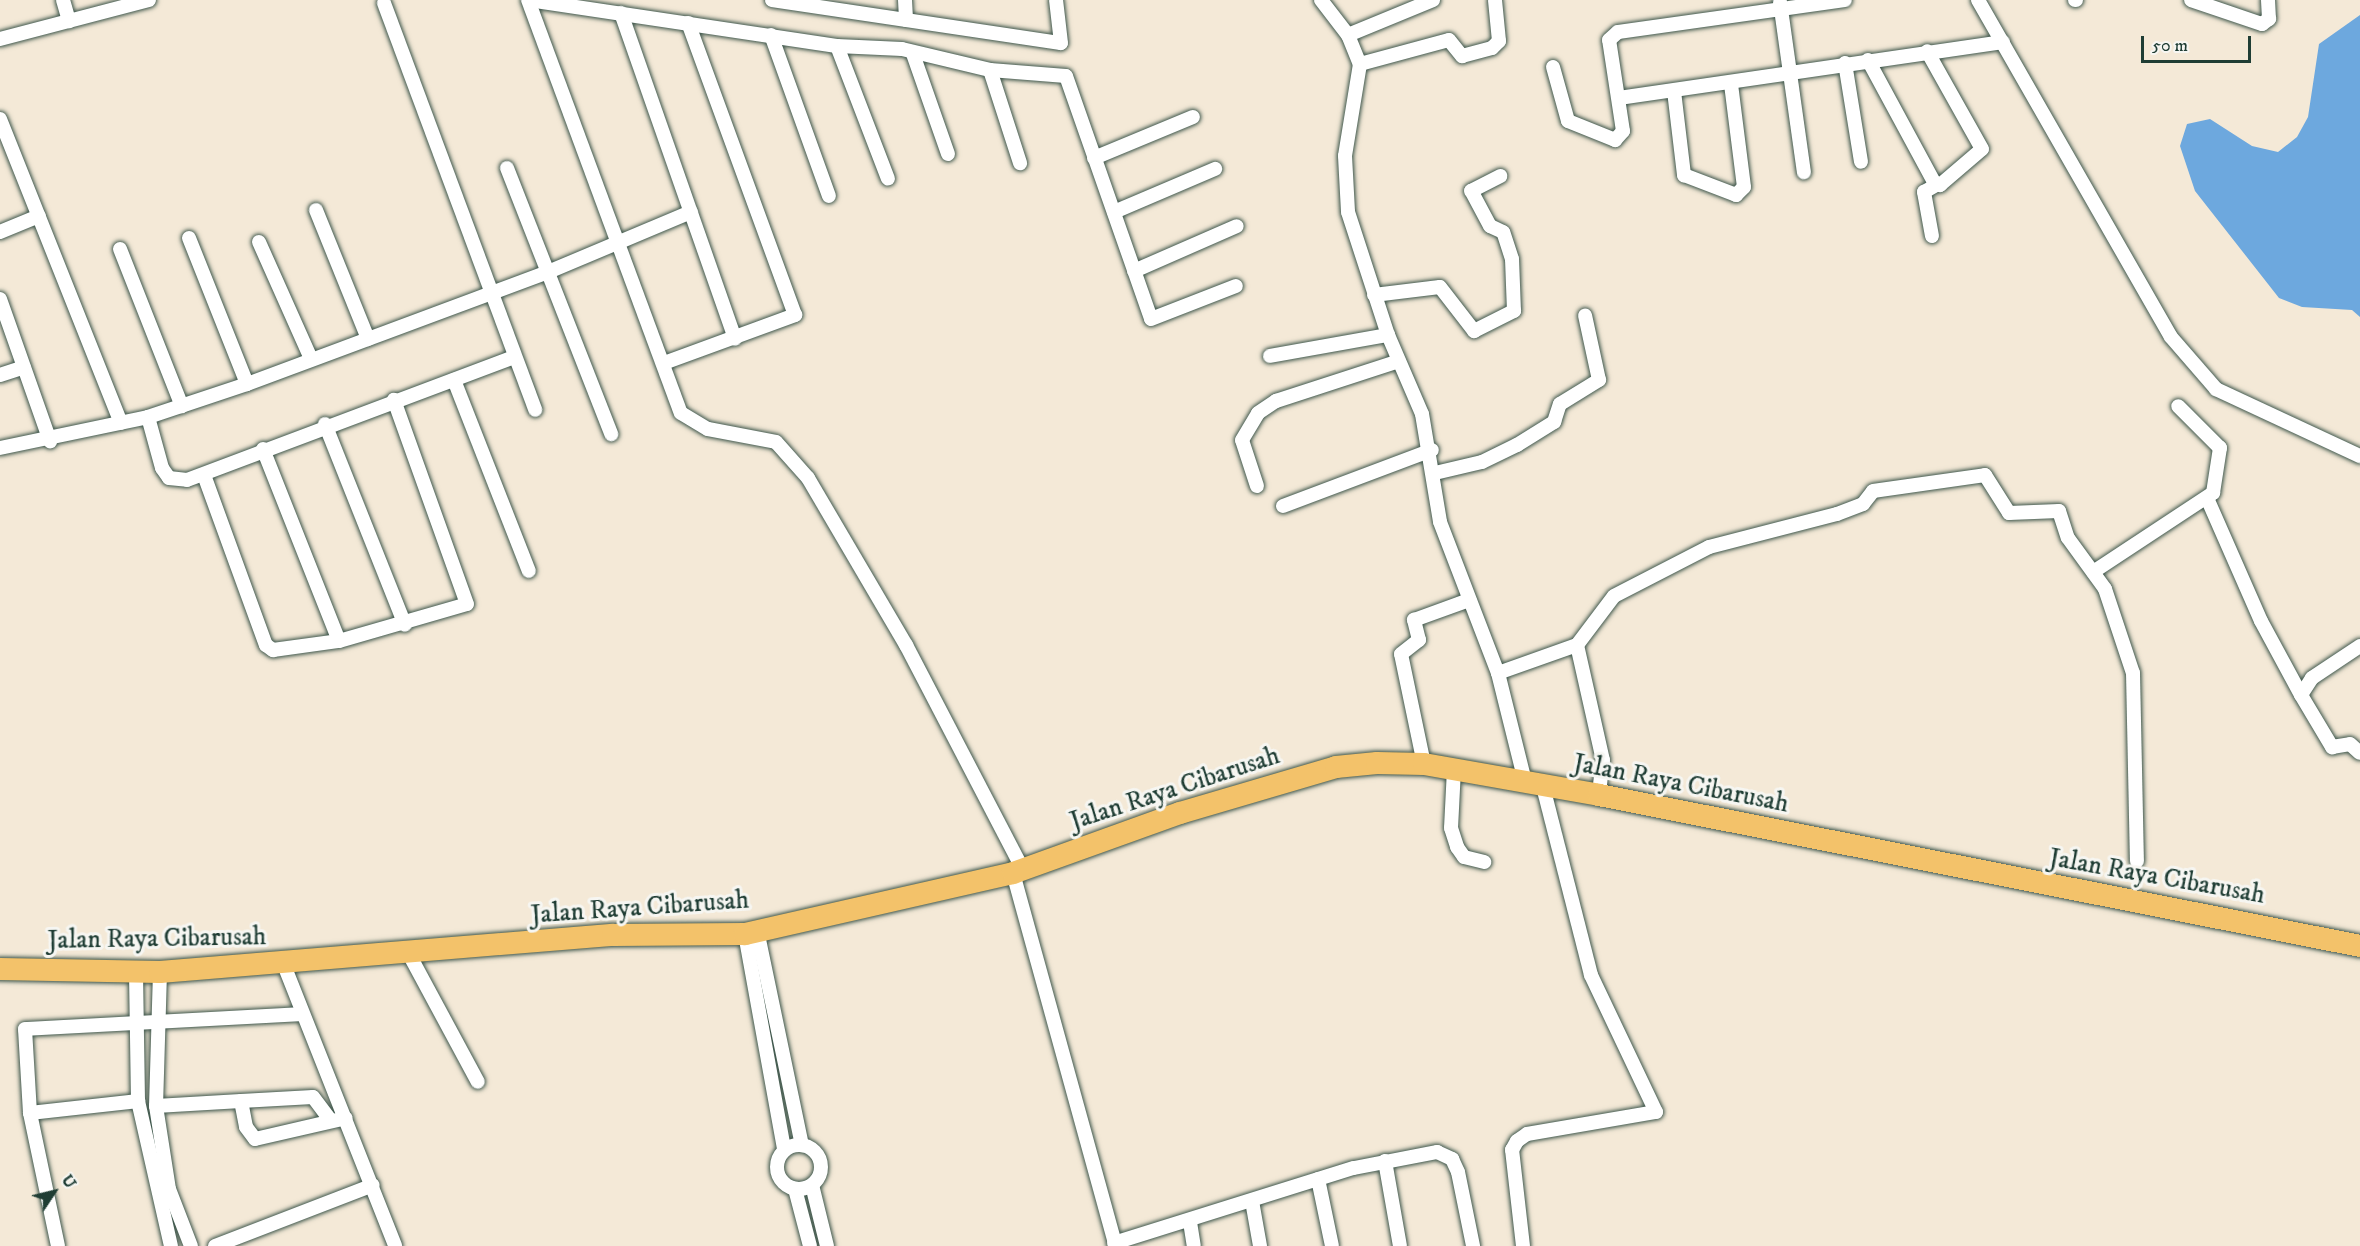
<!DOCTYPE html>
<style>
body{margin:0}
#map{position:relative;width:2360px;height:1246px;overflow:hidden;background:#f4e9d7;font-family:"IM FELL DW Pica",serif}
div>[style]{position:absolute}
.water>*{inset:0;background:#6da8de}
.roads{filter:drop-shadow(0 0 2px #3f574c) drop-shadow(0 0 2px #3f574c)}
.street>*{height:14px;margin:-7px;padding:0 7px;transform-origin:7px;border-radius:7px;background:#fff}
.street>.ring{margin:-7px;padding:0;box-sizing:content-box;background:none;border:14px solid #fff;border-radius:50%}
.primary>*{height:22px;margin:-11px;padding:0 11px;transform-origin:11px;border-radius:11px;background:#f3c26a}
span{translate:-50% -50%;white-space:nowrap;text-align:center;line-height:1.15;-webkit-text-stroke:6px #f6f6f2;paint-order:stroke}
.street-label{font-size:26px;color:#1f3d34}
.north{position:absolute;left:24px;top:1162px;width:60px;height:60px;-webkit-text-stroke:4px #f6f6f2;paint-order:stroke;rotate:55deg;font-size:16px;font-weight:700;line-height:24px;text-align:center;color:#1f3d34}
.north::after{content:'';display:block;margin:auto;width:21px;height:27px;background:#1f3d34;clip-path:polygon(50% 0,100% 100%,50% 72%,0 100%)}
.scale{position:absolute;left:2141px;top:36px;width:110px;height:27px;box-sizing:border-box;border:3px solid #1f3d34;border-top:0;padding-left:8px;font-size:18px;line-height:21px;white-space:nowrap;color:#1f3d34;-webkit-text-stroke:4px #f6f6f2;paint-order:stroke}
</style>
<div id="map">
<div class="water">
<div style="clip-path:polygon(2360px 15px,2360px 317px,2352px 310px,2302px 307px,2279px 298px,2195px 191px,2180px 146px,2187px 124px,2210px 119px,2252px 146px,2278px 152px,2297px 137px,2308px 117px,2319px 44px)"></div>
</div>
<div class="roads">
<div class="street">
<div style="left:63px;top:0;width:22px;rotate:74deg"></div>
<div style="left:528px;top:0;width:440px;rotate:69.7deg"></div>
<div style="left:681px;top:413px;width:31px;rotate:31deg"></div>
<div style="left:708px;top:429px;width:69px;rotate:10.8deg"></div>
<div style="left:776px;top:442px;width:48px;rotate:48.4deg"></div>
<div style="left:808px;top:478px;width:194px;rotate:59.6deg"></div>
<div style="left:906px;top:645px;width:254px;rotate:62.5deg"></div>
<div style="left:529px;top:0;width:311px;rotate:8.5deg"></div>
<div style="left:837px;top:46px;width:65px;rotate:2.6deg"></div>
<div style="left:902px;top:49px;width:90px;rotate:13.4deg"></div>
<div style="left:990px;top:70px;width:76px;rotate:4.5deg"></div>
<div style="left:1066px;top:76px;width:257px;rotate:70.7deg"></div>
<div style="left:1151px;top:319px;width:91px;rotate:-21.2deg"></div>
<div style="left:772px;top:0;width:292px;rotate:8.5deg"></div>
<div style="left:1061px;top:43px;width:43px;rotate:-96.6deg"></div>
<div style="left:905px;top:0;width:20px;rotate:87deg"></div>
<div style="left:1321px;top:0;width:44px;rotate:52.4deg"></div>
<div style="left:1348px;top:35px;width:31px;rotate:68deg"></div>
<div style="left:1360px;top:64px;width:93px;rotate:99.3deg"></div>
<div style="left:1345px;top:156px;width:56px;rotate:86.9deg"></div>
<div style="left:1348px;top:212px;width:129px;rotate:72deg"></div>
<div style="left:1388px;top:335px;width:86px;rotate:66.7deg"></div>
<div style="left:1422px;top:414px;width:109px;rotate:80.5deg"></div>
<div style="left:1440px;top:522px;width:162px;rotate:69deg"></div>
<div style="left:1498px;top:673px;width:111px;rotate:76deg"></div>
<div style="left:1978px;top:0;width:388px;rotate:60.2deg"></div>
<div style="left:2171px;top:337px;width:69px;rotate:49.1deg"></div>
<div style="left:2216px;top:389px;width:159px;rotate:25deg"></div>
<div style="left:2075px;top:0;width:1px"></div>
<div style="left:2191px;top:0;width:75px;rotate:18.7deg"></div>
<div style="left:2262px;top:24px;width:9px;rotate:-36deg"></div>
<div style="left:2269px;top:19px;width:19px;rotate:-93deg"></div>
<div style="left:1780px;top:2px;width:172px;rotate:82deg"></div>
<div style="left:384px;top:3px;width:434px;rotate:69.6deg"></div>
<div style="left:621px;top:13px;width:345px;rotate:70.7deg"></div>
<div style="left:771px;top:35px;width:171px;rotate:70.2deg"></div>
<div style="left:1348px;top:35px;width:92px;rotate:-22.4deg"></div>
<div style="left:0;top:39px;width:154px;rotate:-14.7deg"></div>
<div style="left:837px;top:46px;width:142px;rotate:69deg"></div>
<div style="left:913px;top:54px;width:106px;rotate:70.7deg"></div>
<div style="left:1868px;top:60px;width:139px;rotate:61.6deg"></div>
<div style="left:1934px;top:182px;width:7px;rotate:27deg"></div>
<div style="left:1940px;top:185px;width:55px;rotate:-40.6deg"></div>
<div style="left:1982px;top:149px;width:112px;rotate:-119.3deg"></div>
<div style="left:1845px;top:63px;width:100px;rotate:80.8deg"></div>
<div style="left:1360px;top:64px;width:92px;rotate:-15.1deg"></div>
<div style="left:1449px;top:40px;width:21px;rotate:51deg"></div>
<div style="left:1462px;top:56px;width:31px;rotate:-15deg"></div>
<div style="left:1492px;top:48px;width:10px;rotate:-45deg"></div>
<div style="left:1499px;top:41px;width:41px;rotate:-95.6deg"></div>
<div style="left:1553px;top:67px;width:56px;rotate:74.5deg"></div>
<div style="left:1568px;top:121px;width:51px;rotate:22deg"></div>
<div style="left:1615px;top:140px;width:12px;rotate:-48deg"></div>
<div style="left:1623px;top:131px;width:92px;rotate:-98.7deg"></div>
<div style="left:1609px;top:40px;width:12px;rotate:-42deg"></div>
<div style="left:1618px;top:32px;width:229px;rotate:-8deg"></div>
<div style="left:990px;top:70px;width:98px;rotate:72.1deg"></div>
<div style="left:1674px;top:91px;width:85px;rotate:83.2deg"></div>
<div style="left:1684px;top:175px;width:56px;rotate:21deg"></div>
<div style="left:1736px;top:195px;width:11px;rotate:-45deg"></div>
<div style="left:1744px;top:187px;width:104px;rotate:-97.2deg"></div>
<div style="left:1619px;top:98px;width:388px;rotate:-8.3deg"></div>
<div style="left:0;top:119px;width:327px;rotate:68.3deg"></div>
<div style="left:1094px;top:158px;width:107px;rotate:-22.5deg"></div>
<div style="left:507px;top:168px;width:286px;rotate:68.6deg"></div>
<div style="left:316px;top:210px;width:139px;rotate:68deg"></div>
<div style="left:1114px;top:212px;width:110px;rotate:-23.1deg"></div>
<div style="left:0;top:232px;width:42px;rotate:-22.3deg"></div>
<div style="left:1932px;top:236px;width:45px;rotate:-100.3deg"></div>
<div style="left:1924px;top:192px;width:14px;rotate:-30deg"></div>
<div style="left:189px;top:238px;width:157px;rotate:68.3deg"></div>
<div style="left:259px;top:242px;width:128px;rotate:66deg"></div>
<div style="left:120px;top:249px;width:169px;rotate:68.5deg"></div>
<div style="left:1134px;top:271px;width:112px;rotate:-23.6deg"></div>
<div style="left:1374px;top:295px;width:66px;rotate:-6.9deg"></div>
<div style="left:1440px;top:287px;width:56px;rotate:52.3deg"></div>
<div style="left:1474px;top:331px;width:45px;rotate:-26.6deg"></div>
<div style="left:1514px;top:311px;width:52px;rotate:-92.2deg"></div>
<div style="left:1512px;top:259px;width:28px;rotate:-108deg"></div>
<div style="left:1503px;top:232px;width:14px;rotate:-155deg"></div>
<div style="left:1490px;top:226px;width:40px;rotate:-118deg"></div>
<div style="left:1471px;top:191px;width:33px;rotate:-27deg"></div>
<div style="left:0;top:299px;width:151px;rotate:70.6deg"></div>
<div style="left:1270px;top:356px;width:120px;rotate:-10.1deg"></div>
<div style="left:664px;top:363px;width:140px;rotate:-20.1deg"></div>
<div style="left:795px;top:315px;width:311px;rotate:-110.1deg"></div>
<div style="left:0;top:375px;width:25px;rotate:-18deg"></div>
<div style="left:454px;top:380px;width:205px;rotate:68.6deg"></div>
<div style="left:148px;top:417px;width:53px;rotate:74.6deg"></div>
<div style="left:162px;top:468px;width:12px;rotate:55deg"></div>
<div style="left:169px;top:478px;width:18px;rotate:6deg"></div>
<div style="left:187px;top:480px;width:347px;rotate:-20.6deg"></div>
<div style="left:325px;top:424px;width:216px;rotate:68.3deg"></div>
<div style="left:0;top:448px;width:151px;rotate:-11.8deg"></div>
<div style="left:148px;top:417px;width:104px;rotate:-18.4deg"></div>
<div style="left:247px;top:384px;width:321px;rotate:-20.4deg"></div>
<div style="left:548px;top:272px;width:155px;rotate:-22.8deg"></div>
<div style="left:263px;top:449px;width:206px;rotate:68.4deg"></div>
<div style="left:1435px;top:473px;width:48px;rotate:-13.2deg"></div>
<div style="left:1482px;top:462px;width:39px;rotate:-26deg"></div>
<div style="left:1517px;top:445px;width:44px;rotate:-31.9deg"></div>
<div style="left:1554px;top:422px;width:19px;rotate:-72deg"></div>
<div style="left:1560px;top:404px;width:46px;rotate:-31.6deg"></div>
<div style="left:1599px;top:380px;width:66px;rotate:-102.2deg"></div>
<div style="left:204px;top:475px;width:181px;rotate:70deg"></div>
<div style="left:266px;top:645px;width:9px;rotate:36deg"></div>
<div style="left:273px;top:650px;width:67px;rotate:-7.8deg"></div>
<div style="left:339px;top:641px;width:133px;rotate:-16.1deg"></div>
<div style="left:467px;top:604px;width:217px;rotate:-109.7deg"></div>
<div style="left:1257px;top:486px;width:48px;rotate:-108.1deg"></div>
<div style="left:1242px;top:440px;width:31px;rotate:-59deg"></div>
<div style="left:1258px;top:413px;width:22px;rotate:-34deg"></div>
<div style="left:1276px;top:401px;width:129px;rotate:-18deg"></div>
<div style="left:2207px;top:498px;width:134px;rotate:66.3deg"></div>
<div style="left:2261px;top:621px;width:84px;rotate:61.6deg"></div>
<div style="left:1283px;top:506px;width:159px;rotate:-20.6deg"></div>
<div style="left:2093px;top:572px;width:144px;rotate:-33.4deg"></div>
<div style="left:2213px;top:493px;width:46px;rotate:-81.2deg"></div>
<div style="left:2220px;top:448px;width:59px;rotate:-135deg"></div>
<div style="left:1577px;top:645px;width:118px;rotate:77.3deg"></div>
<div style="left:1603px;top:760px;width:35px;rotate:97deg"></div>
<div style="left:2360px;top:646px;width:58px;rotate:146.3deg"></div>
<div style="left:2312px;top:678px;width:20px;rotate:123deg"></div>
<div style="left:2301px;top:695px;width:61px;rotate:59.2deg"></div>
<div style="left:2332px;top:747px;width:18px;rotate:-9deg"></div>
<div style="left:2350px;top:744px;width:13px;rotate:42deg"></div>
<div style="left:1498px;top:673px;width:84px;rotate:-19.5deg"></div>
<div style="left:1577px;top:645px;width:61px;rotate:-52.9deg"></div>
<div style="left:1614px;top:596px;width:107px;rotate:-27.3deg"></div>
<div style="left:1709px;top:547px;width:132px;rotate:-14.5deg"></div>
<div style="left:1837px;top:514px;width:28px;rotate:-21deg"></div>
<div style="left:1863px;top:504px;width:16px;rotate:-52deg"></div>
<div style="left:1873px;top:491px;width:113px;rotate:-8.1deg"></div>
<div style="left:1985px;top:475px;width:45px;rotate:57.7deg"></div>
<div style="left:2009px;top:513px;width:50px;rotate:-2.3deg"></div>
<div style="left:2059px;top:511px;width:28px;rotate:72deg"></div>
<div style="left:2068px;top:538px;width:63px;rotate:54deg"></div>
<div style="left:2105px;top:589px;width:89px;rotate:71.6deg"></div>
<div style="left:2133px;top:673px;width:188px;rotate:88.8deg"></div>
<div style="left:1424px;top:764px;width:112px;rotate:-101.8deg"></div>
<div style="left:1401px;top:654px;width:23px;rotate:-38deg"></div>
<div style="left:1419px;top:640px;width:21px;rotate:-104deg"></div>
<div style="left:1414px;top:620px;width:59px;rotate:-20deg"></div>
<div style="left:1454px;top:769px;width:59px;rotate:92.9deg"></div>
<div style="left:1451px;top:828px;width:20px;rotate:72deg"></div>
<div style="left:1457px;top:847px;width:12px;rotate:55deg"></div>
<div style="left:1464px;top:857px;width:21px;rotate:14deg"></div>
<div style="left:1013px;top:873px;width:387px;rotate:74.6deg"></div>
<div style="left:757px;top:930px;width:220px;rotate:78.2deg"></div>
<div style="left:745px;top:934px;width:219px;rotate:79.7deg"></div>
<div style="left:409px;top:954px;width:145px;rotate:61.7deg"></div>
<div style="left:284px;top:965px;width:302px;rotate:68.4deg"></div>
<div style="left:160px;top:972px;width:134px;rotate:91.7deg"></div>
<div style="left:156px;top:1106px;width:84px;rotate:81.1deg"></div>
<div style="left:169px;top:1189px;width:61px;rotate:68.9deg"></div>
<div style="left:136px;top:973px;width:128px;rotate:89.1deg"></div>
<div style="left:138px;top:1101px;width:149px;rotate:77.2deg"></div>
<div style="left:241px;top:1101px;width:72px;rotate:-3.2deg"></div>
<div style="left:313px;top:1097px;width:30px;rotate:53deg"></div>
<div style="left:156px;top:1106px;width:85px;rotate:-3.4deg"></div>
<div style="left:241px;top:1101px;width:26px;rotate:79deg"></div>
<div style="left:246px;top:1127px;width:15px;rotate:53deg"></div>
<div style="left:255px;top:1139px;width:93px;rotate:-13deg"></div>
<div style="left:30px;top:1113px;width:109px;rotate:-6.3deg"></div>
<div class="ring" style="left:777px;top:1145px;width:30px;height:30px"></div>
<div style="left:1385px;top:1161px;width:86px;rotate:80deg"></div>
<div style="left:1318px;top:1179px;width:68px;rotate:78.2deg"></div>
<div style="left:812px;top:1185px;width:63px;rotate:76.2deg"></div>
<div style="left:795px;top:1189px;width:59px;rotate:75.3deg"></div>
<div style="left:1252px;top:1201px;width:46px;rotate:79.9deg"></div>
<div style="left:1190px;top:1222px;width:24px;rotate:81deg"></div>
<div style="left:1114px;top:1243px;width:251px;rotate:-17.4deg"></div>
<div style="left:1354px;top:1168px;width:85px;rotate:-10.9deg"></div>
<div style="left:1437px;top:1152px;width:17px;rotate:25deg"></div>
<div style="left:1452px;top:1159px;width:14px;rotate:65deg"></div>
<div style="left:1458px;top:1172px;width:76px;rotate:78.5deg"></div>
<div style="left:58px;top:1246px;width:136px;rotate:-101.9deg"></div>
<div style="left:30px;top:1113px;width:84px;rotate:-93.4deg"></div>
<div style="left:25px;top:1029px;width:276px;rotate:-3.1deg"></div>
<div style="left:215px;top:1246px;width:169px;rotate:-21.1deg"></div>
<div style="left:1523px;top:1246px;width:97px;rotate:-96.5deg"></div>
<div style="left:1512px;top:1150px;width:10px;rotate:-61deg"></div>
<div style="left:1517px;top:1141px;width:12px;rotate:-35deg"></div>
<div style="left:1527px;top:1134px;width:131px;rotate:-9.7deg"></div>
<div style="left:1656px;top:1112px;width:152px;rotate:-115.4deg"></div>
<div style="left:1591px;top:975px;width:195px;rotate:-104.3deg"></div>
</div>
<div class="primary">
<div style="left:0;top:969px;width:160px;rotate:1.1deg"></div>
<div style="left:160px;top:972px;width:455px;rotate:-4.7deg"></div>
<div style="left:613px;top:935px;width:132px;rotate:-0.4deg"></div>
<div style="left:745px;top:934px;width:275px;rotate:-12.8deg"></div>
<div style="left:1013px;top:873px;width:177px;rotate:-19.8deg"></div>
<div style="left:1180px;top:813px;width:163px;rotate:-16.4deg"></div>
<div style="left:1336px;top:767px;width:41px;rotate:-5.6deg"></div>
<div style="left:1377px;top:763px;width:47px;rotate:1.2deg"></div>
<div style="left:1424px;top:764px;width:178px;rotate:10deg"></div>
<div style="left:1599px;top:795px;width:776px;rotate:11.22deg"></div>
</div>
</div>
<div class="street-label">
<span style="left:1681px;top:784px;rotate:11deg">Jalan Raya Cibarusah</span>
<span style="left:1175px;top:789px;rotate:-18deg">Jalan Raya Cibarusah</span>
<span style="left:2157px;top:877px;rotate:10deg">Jalan Raya Cibarusah</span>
<span style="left:640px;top:908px;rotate:-4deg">Jalan Raya Cibarusah</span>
<span style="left:157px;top:939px;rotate:-1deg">Jalan Raya Cibarusah</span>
</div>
<div class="north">U</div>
<div class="scale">50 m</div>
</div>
